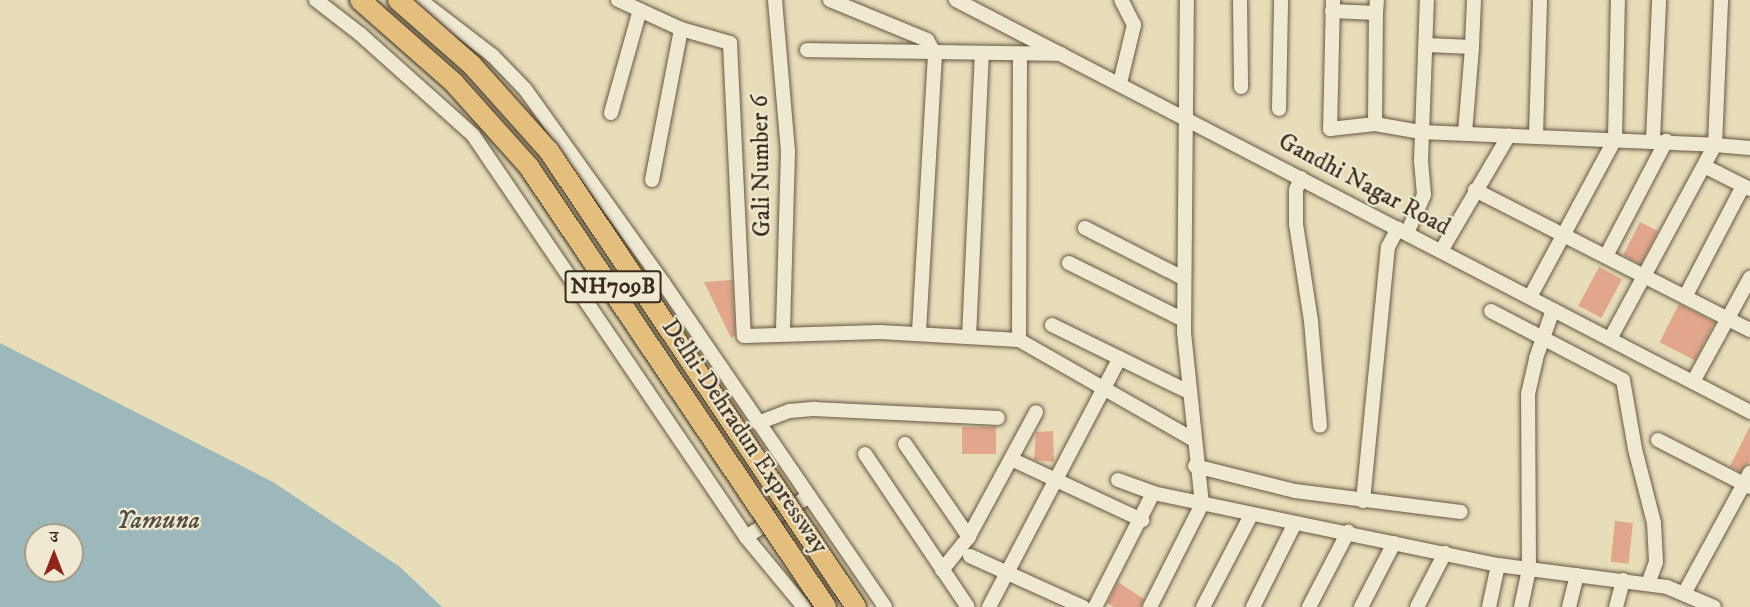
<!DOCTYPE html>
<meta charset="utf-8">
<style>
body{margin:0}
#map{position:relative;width:1750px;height:607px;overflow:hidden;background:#e7ddb9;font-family:"IM FELL DW Pica","Noto Serif Devanagari",serif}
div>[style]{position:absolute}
.water>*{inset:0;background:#9db8bb}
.building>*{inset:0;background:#e1a68b;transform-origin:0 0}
.roads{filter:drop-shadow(0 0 2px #645842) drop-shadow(0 0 2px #645842)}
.minor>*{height:14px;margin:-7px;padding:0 7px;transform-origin:7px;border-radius:7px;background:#efe9d2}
.bridges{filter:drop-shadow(0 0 2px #392b1a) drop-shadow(0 0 2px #392b1a)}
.highway-bridge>*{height:20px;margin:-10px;padding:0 10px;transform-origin:10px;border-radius:10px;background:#e4be7c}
span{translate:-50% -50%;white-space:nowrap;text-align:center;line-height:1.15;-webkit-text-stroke:4.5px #efe9d2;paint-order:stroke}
.shield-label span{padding:2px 4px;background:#efe9d2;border:2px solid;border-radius:4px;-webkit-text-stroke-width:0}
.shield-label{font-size:22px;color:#392b1a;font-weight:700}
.street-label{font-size:24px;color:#392b1a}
.water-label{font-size:26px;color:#524e42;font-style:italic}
.north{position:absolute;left:24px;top:523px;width:60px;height:60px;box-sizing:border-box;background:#efe9d2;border:2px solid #a69d88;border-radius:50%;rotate:0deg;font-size:16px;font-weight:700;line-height:24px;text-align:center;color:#392b1a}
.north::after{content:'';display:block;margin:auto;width:21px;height:27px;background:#8f2418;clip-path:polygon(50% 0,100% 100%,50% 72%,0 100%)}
</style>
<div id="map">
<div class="water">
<div style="clip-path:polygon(evenodd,0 343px,273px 482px,400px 567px,442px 607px,0 607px,0 343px,36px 535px,72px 535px,72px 571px,36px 571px,36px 535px)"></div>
</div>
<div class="building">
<div style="left:1640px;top:222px;width:20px;height:37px;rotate:27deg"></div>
<div style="left:1599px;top:267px;width:26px;height:44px;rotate:28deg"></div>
<div style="clip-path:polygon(732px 280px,735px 336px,731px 338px,704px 282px)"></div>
<div style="left:1679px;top:304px;width:40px;height:43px;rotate:27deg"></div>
<div style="clip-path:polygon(1750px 426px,1750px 461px,1740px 472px,1730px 466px)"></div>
<div style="left:962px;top:427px;width:34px;height:27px"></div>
<div style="clip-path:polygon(1053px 431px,1054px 462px,1034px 460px,1036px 432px)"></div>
<div style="left:1615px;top:521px;width:18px;height:41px;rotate:6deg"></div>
<div style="clip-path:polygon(1118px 582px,1144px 599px,1141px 607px,1114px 607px,1107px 603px)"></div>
</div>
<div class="roads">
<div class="minor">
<div style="left:316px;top:0;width:56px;rotate:37.7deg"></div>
<div style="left:360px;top:34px;width:152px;rotate:41.8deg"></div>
<div style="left:473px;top:135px;width:486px;rotate:55.8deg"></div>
<div style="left:746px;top:537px;width:91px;rotate:50.4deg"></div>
<div style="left:420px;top:0;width:92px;rotate:37.5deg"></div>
<div style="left:493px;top:56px;width:46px;rotate:45.9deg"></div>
<div style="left:525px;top:89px;width:239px;rotate:54.5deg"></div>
<div style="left:664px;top:284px;width:391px;rotate:55.6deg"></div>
<div style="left:618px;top:0;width:69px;rotate:24.7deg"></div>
<div style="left:681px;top:29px;width:51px;rotate:15.9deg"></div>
<div style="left:730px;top:43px;width:293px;rotate:87.3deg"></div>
<div style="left:744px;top:336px;width:136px;rotate:-1.7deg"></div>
<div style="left:880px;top:332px;width:139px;rotate:3.3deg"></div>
<div style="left:1019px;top:340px;width:202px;rotate:29.7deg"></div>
<div style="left:775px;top:0;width:152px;rotate:85.1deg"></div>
<div style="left:788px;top:151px;width:182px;rotate:91.6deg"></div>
<div style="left:830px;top:0;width:105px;rotate:22.4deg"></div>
<div style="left:927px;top:40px;width:16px;rotate:60deg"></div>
<div style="left:935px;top:54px;width:280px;rotate:93.3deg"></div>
<div style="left:956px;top:0;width:895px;rotate:27.42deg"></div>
<div style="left:1240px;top:0;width:87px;rotate:89.3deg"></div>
<div style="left:1333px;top:0;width:129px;rotate:91.3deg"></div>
<div style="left:1330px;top:129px;width:45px;rotate:-6.3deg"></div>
<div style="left:1375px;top:124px;width:47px;rotate:9.9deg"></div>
<div style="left:1421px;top:132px;width:294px;rotate:2.5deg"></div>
<div style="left:1715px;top:145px;width:145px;rotate:-87.6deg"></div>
<div style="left:1332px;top:11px;width:44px;rotate:2.6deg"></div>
<div style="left:1376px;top:13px;width:13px;rotate:-86deg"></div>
<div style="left:1426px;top:45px;width:46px;rotate:2.5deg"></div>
<div style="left:1472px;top:47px;width:47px;rotate:-87.6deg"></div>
<div style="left:807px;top:50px;width:254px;rotate:0.9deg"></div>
<div style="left:1120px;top:83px;width:60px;rotate:-76.4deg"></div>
<div style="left:1134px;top:25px;width:28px;rotate:-117deg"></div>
<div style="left:1279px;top:109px;width:109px;rotate:-88.9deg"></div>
<div style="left:611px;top:113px;width:107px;rotate:-74.3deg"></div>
<div style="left:1375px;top:124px;width:111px;rotate:-89.5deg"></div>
<div style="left:1465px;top:133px;width:86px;rotate:-85.3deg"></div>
<div style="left:1536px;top:136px;width:136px;rotate:-88.3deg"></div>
<div style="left:1653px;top:140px;width:140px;rotate:-87.5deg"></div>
<div style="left:1706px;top:167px;width:49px;rotate:26.6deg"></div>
<div style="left:1301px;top:178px;width:13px;rotate:113deg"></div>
<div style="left:1296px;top:190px;width:34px;rotate:90deg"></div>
<div style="left:1296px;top:224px;width:98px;rotate:81.2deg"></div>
<div style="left:1311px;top:321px;width:105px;rotate:85.1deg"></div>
<div style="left:652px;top:180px;width:154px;rotate:-79.1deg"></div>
<div style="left:1475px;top:190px;width:309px;rotate:27deg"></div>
<div style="left:1085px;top:228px;width:110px;rotate:27deg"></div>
<div style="left:1407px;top:233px;width:42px;rotate:-65.9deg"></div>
<div style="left:1424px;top:195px;width:34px;rotate:-95deg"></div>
<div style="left:1421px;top:161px;width:161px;rotate:-87.9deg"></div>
<div style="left:1441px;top:251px;width:134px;rotate:-59.6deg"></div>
<div style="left:1606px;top:256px;width:130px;rotate:-62.4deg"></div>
<div style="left:1069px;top:263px;width:128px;rotate:26.4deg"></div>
<div style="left:1530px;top:297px;width:179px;rotate:-61.7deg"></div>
<div style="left:1615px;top:139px;width:139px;rotate:-88.8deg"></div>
<div style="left:1685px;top:297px;width:125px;rotate:-62.4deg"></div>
<div style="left:1491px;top:311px;width:149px;rotate:27.6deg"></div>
<div style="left:1623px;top:380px;width:70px;rotate:80.1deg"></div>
<div style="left:1635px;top:449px;width:76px;rotate:75.6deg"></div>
<div style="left:1654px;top:523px;width:39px;rotate:87deg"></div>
<div style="left:1656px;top:562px;width:23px;rotate:110deg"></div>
<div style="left:1052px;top:325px;width:153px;rotate:26.1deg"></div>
<div style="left:969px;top:337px;width:283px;rotate:-87.4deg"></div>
<div style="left:1610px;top:339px;width:221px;rotate:-61.6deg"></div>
<div style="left:1715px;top:145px;width:35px;rotate:5deg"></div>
<div style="left:1019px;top:340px;width:286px;rotate:-89.8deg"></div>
<div style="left:1693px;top:382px;width:119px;rotate:-61.3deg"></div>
<div style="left:758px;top:423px;width:34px;rotate:-21deg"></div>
<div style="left:790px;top:411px;width:25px;rotate:-5deg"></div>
<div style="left:815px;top:409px;width:183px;rotate:2.8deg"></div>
<div style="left:1658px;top:440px;width:103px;rotate:27.1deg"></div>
<div style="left:905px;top:444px;width:113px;rotate:55.5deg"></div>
<div style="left:865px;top:454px;width:184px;rotate:56.1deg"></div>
<div style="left:1011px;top:459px;width:145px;rotate:25deg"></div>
<div style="left:1195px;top:466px;width:103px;rotate:14deg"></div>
<div style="left:1295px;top:491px;width:167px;rotate:7.2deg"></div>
<div style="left:1118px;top:480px;width:37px;rotate:20deg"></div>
<div style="left:1153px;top:493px;width:352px;rotate:11.8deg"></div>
<div style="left:1498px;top:565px;width:170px;rotate:7.4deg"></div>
<div style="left:1667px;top:587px;width:51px;rotate:23.1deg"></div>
<div style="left:1363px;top:501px;width:255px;rotate:-84.4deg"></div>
<div style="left:1388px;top:247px;width:21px;rotate:-62deg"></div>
<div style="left:746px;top:537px;width:75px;rotate:-33.1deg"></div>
<div style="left:970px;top:556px;width:124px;rotate:24.3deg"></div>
<div style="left:942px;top:570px;width:41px;rotate:-50.9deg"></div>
<div style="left:968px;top:538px;width:143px;rotate:-61.6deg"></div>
<div style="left:1685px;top:592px;width:136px;rotate:-61.4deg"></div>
<div style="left:989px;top:607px;width:281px;rotate:-62.3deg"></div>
<div style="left:1095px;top:607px;width:128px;rotate:-63deg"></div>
<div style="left:1150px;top:607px;width:115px;rotate:-63.2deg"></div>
<div style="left:1202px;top:504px;width:172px;rotate:-96deg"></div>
<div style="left:1184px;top:333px;width:333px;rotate:-89.5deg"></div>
<div style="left:1203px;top:607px;width:104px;rotate:-62.4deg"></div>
<div style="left:1253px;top:607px;width:94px;rotate:-63.4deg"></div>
<div style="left:1309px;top:607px;width:85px;rotate:-62.5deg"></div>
<div style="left:1361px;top:607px;width:72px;rotate:-62.7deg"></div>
<div style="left:1417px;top:607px;width:61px;rotate:-62.6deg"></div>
<div style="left:1489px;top:607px;width:43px;rotate:-77.9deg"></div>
<div style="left:1521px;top:607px;width:39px;rotate:-78deg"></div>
<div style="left:1529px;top:569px;width:175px;rotate:-90.3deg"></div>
<div style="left:1528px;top:394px;width:37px;rotate:-77deg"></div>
<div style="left:1536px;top:358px;width:51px;rotate:-70.5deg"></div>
<div style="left:1569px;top:607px;width:33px;rotate:-76deg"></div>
<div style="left:1616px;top:607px;width:28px;rotate:-75deg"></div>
</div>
</div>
<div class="bridges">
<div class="highway-bridge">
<div style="left:360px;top:0;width:125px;rotate:41.4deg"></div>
<div style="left:454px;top:83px;width:113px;rotate:48.2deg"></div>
<div style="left:529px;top:167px;width:531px;rotate:55.98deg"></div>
<div style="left:398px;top:0;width:98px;rotate:41.3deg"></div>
<div style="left:472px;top:65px;width:115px;rotate:48.2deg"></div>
<div style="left:549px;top:151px;width:550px;rotate:56.05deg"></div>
</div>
</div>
<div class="shield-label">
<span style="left:613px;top:287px">NH709B</span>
</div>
<div class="street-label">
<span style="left:762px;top:166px;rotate:-91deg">Gali Number 6</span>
<span style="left:1364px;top:185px;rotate:28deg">Gandhi Nagar Road</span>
<span style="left:744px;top:437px;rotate:56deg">Delhi-Dehradun Expressway</span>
</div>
<div class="water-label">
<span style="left:158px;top:521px">Yamuna</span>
</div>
<div class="north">उ</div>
</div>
